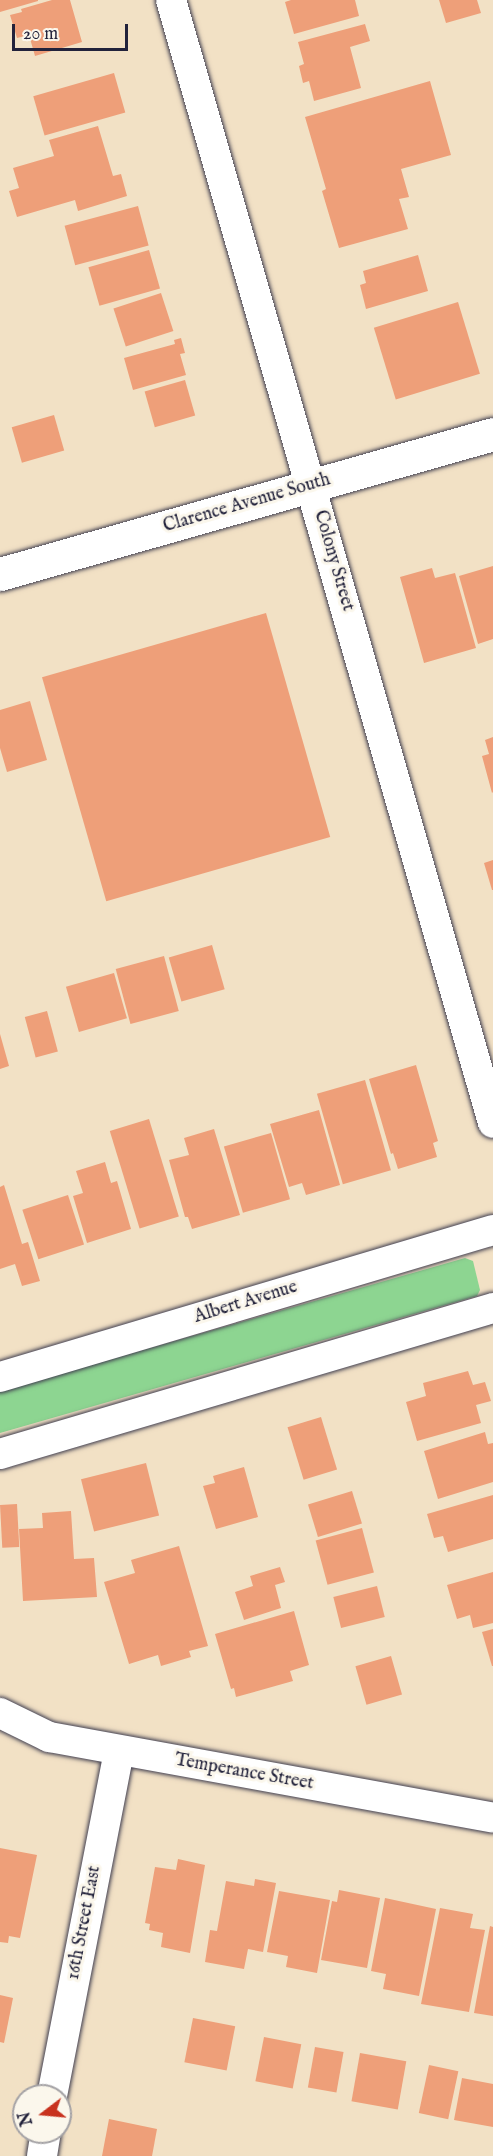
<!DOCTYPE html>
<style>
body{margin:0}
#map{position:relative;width:493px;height:2156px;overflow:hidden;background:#f2e1c5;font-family:"IM FELL English",serif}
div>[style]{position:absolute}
.green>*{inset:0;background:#8dd591}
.building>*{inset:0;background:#ee9f79;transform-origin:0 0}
.roads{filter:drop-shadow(0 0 2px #413f50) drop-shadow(0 0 2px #413f50)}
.street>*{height:30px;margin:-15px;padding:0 15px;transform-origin:15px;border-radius:15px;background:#fff}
.secondary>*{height:33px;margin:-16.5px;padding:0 16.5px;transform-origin:16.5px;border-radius:16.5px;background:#fff}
span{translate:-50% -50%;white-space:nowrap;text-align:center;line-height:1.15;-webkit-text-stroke:6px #fbf7ec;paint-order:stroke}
.street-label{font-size:18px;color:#22223b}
.north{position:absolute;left:12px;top:2084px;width:60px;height:60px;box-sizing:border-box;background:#fbf7ec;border:2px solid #a4a2a5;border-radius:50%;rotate:254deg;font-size:16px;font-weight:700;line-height:24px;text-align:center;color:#22223b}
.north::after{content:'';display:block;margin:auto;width:21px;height:27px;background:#c8321e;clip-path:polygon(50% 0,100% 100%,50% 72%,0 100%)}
.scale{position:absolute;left:12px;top:24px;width:116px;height:27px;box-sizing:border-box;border:3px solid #22223b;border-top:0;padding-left:8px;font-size:18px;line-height:21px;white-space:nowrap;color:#22223b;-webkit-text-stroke:4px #fbf7ec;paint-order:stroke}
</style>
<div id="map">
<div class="green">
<div style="clip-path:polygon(465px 1258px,473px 1261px,480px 1290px,477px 1296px,0 1433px,0 1391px)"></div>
</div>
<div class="building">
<div style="clip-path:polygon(0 0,38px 0,38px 1px,0 12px)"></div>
<div style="clip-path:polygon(52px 0,70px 0,82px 42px,35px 56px,29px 35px,17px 38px,10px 15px,22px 12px,21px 9px)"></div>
<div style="clip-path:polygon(291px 0,355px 0,359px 16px,294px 34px,285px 2px)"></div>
<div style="clip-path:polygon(439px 0,477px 0,481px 13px,446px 23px)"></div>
<div style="clip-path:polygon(365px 24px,370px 41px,350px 47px,361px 88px,314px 101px,309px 81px,303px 83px,299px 66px,304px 64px,298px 42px)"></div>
<div style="left:114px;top:73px;width:41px;height:84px;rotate:74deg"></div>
<div style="clip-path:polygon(430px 81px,451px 155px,401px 169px,409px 197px,399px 199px,408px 229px,339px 248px,322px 191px,326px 189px,305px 117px)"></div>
<div style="clip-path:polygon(98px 126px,113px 176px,121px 174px,127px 196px,78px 211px,75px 200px,17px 217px,9px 191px,19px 188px,13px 168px,54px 156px,49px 140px)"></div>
<div style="left:138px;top:206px;width:41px;height:76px;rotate:75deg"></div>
<div style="left:149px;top:250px;width:40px;height:63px;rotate:74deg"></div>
<div style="clip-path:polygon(418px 255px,428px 291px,366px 309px,360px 285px,366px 283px,363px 271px)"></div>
<div style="left:161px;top:293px;width:40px;height:50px;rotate:72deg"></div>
<div style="left:458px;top:302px;width:75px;height:88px;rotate:73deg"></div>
<div style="clip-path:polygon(181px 338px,185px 353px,180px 354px,186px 375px,133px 390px,124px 358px,175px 344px,174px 340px)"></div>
<div style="left:185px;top:380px;width:37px;height:42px;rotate:74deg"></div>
<div style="left:54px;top:415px;width:37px;height:44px;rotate:74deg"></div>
<div style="clip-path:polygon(493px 566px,493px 639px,478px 644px,459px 576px)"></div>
<div style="clip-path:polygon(432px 568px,435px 578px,455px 573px,476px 648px,424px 663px,400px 577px)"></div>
<div style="left:266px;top:613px;width:233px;height:233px;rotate:74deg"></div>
<div style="clip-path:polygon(30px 701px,47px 760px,7px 772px,0 748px,0 710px)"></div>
<div style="clip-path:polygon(493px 737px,493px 792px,492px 793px,482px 756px,489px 754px,485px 740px)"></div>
<div style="clip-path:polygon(493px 860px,493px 890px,492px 890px,484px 863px)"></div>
<div style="left:212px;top:945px;width:46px;height:45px;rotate:74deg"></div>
<div style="left:164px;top:956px;width:57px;height:50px;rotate:75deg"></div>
<div style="left:114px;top:973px;width:47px;height:50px;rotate:74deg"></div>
<div style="left:47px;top:1011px;width:42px;height:23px;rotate:75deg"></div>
<div style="clip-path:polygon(0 1034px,9px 1066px,0 1069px)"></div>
<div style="clip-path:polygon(416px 1065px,438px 1141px,433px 1143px,437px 1157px,398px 1169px,393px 1153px,391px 1154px,369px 1079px)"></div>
<div style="left:365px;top:1080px;width:94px;height:50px;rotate:74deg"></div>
<div style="clip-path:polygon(319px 1110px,340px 1185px,306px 1195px,302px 1183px,289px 1187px,270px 1124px)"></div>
<div style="left:149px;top:1119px;width:102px;height:41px;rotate:73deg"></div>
<div style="clip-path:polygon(214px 1129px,240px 1215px,192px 1229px,188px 1217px,185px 1217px,169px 1160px,189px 1155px,184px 1138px)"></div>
<div style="left:271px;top:1133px;width:69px;height:49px;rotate:74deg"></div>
<div style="clip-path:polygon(105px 1162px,111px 1183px,117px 1181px,131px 1229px,87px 1243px,73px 1196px,83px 1193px,76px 1171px)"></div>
<div style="clip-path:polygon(4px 1185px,22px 1244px,28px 1242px,40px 1281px,22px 1286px,15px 1264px,0 1269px,0 1187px)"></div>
<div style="left:68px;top:1195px;width:52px;height:48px;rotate:72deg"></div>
<div style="clip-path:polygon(468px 1371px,473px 1385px,485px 1382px,491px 1401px,476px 1405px,481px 1423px,417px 1441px,406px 1402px,426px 1396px,423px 1383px)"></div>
<div style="left:321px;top:1417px;width:55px;height:35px;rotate:73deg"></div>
<div style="clip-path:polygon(485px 1432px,488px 1444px,493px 1443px,493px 1482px,438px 1499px,424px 1451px)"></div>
<div style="left:146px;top:1463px;width:54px;height:67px;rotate:76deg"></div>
<div style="clip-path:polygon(244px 1467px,258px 1517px,216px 1529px,203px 1486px,215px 1483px,213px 1476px)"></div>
<div style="left:352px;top:1491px;width:34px;height:46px;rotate:73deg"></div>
<div style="clip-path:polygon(493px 1495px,493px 1539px,448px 1552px,443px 1536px,434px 1538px,427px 1514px)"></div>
<div style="left:17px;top:1504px;width:43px;height:17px;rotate:87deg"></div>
<div style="clip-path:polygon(71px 1511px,74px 1559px,94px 1558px,97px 1597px,23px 1601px,19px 1529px,43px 1528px,42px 1513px)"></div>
<div style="left:362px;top:1528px;width:46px;height:48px;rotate:75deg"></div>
<div style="clip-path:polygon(179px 1546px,208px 1646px,189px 1651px,191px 1657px,161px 1666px,158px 1655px,129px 1664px,104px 1582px,135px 1573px,131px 1560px)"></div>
<div style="clip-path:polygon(280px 1567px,285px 1582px,275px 1585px,281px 1608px,244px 1620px,235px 1592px,253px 1586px,250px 1576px)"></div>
<div style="clip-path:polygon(493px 1572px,493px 1623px,473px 1628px,470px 1615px,457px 1619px,447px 1585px)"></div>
<div style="left:377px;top:1586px;width:32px;height:45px;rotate:76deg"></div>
<div style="clip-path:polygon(294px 1611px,309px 1665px,290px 1671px,293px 1681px,236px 1697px,234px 1688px,231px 1689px,215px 1634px)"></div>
<div style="clip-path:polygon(493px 1629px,493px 1666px,492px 1666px,482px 1632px)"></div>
<div style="left:391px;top:1656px;width:40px;height:37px;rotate:74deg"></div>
<div style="clip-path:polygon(0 1848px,37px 1855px,20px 1938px,9px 1936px,8px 1943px,0 1942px)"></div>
<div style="clip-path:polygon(178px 1859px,205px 1865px,190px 1953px,161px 1947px,163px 1933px,149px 1930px,150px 1924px,145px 1923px,155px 1867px,176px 1870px)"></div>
<div style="clip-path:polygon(255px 1879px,276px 1883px,263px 1952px,248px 1949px,244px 1969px,205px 1962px,210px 1930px,217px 1931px,226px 1881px,254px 1886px)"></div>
<div style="clip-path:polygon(339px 1890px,380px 1898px,367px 1968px,321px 1960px,332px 1901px,337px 1902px)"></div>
<div style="clip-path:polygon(279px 1891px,330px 1900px,317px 1973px,286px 1967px,288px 1956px,267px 1952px)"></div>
<div style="clip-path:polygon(385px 1898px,436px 1909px,419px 1996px,383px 1989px,386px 1974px,371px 1971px)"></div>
<div style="clip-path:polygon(440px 1908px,473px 1914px,470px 1928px,485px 1930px,469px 2012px,421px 2004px)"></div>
<div style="clip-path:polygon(490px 1926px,493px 1927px,493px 2016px,474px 2013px)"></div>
<div style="clip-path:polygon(0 1995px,13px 1998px,4px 2043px,0 2042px)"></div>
<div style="left:193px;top:2018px;width:43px;height:45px;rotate:11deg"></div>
<div style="left:264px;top:2037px;width:38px;height:45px;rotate:11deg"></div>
<div style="left:315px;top:2047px;width:29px;height:41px;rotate:10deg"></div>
<div style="left:360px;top:2053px;width:47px;height:49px;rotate:10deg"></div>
<div style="left:429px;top:2065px;width:30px;height:49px;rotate:12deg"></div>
<div style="clip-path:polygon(462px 2078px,493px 2084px,493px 2127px,454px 2120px)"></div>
<div style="clip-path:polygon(109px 2119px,157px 2129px,152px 2156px,102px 2156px)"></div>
</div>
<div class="roads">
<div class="street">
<div style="left:171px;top:0;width:1168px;rotate:74deg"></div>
<div style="left:0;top:1377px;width:514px;rotate:-16.6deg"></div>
<div style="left:0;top:1454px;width:514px;rotate:-16.5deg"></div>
<div style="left:0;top:1713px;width:55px;rotate:26.1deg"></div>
<div style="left:49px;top:1737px;width:451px;rotate:10.3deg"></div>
<div style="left:52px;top:2096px;width:352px;rotate:-79deg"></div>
<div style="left:42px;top:2156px;width:24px;rotate:-81deg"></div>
</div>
<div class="secondary">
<div style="left:0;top:574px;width:512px;rotate:-15.85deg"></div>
</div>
</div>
<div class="street-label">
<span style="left:247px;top:504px;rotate:-16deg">Clarence Avenue South</span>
<span style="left:333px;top:561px;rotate:74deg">Colony Street</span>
<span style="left:246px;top:1303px;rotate:-17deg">Albert Avenue</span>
<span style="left:244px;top:1773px;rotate:10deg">Temperance Street</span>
<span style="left:85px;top:1923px;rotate:-79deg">16th Street East</span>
</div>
<div class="north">N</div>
<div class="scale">20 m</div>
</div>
